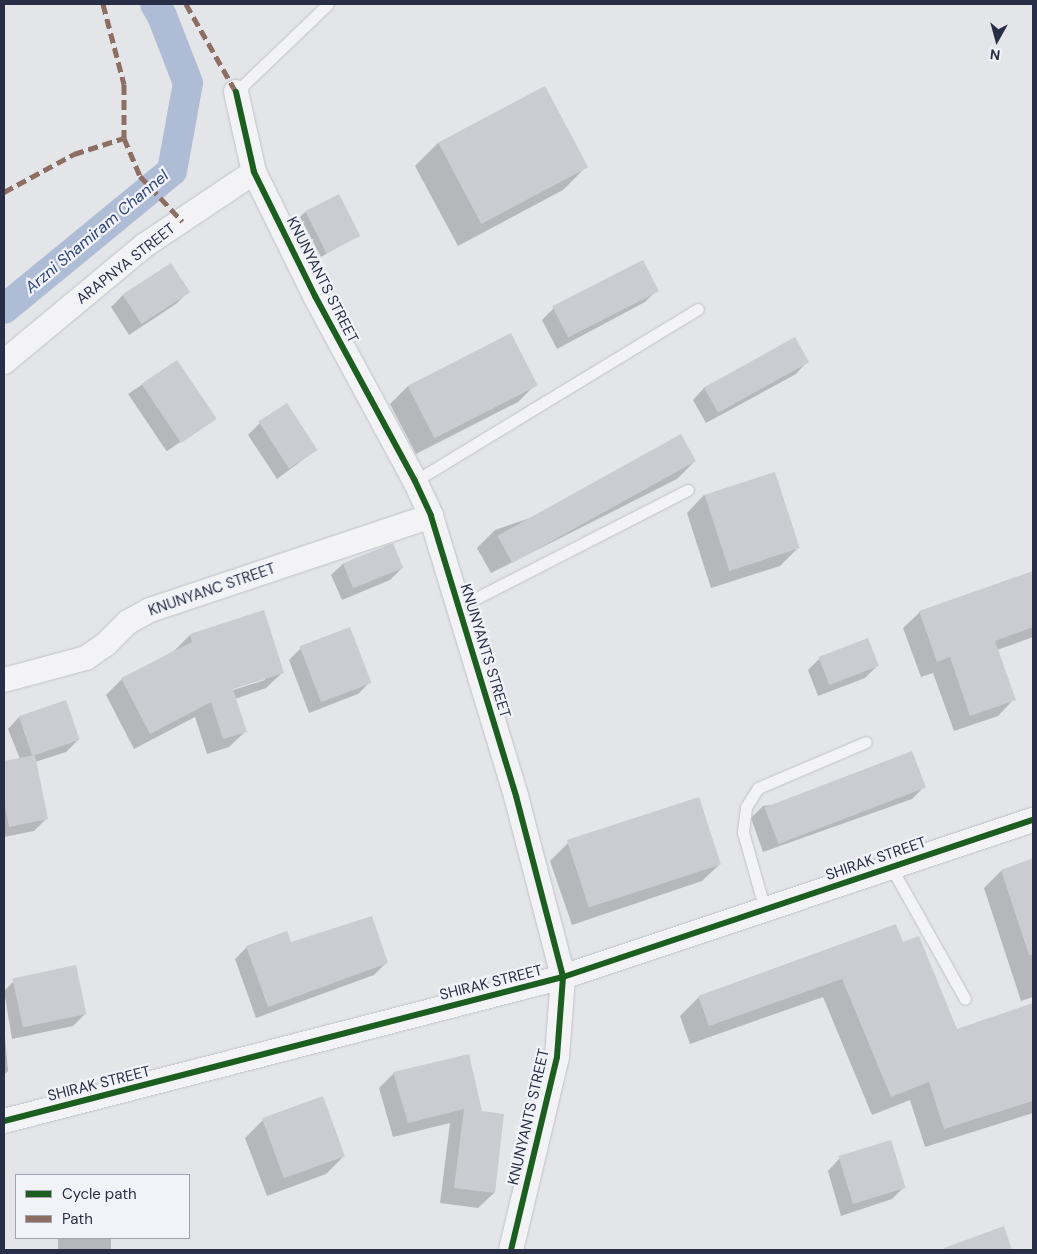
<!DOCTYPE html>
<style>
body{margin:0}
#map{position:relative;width:1037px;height:1254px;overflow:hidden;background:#e3e5e9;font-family:"DM Sans",sans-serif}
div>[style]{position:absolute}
.shadow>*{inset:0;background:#0003;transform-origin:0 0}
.canal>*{height:30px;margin:-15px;padding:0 15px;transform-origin:15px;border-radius:15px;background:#afbcd6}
.building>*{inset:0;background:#cbccd1;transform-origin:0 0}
.roads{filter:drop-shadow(0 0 1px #c0c2c7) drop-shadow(0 0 1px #c0c2c7)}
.service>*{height:11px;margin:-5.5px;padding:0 5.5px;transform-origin:5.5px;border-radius:5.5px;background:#f3f3f6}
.minor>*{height:24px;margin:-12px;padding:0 12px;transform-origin:12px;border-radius:12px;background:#f3f3f6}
.quiet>*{height:5px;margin-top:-2.5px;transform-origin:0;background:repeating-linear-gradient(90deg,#8d6e63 0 10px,transparent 0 15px)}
.cycleway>*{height:6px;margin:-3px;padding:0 3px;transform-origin:3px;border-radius:3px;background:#1b5e20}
span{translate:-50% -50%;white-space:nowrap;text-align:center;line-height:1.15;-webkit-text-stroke:4.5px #f1f3f8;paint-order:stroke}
.street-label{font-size:15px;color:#282e45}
.water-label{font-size:16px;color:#2e457d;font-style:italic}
.frame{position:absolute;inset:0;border:5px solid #282e45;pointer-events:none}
.legend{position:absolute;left:15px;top:1174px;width:175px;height:65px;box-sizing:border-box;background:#f1f3f8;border:1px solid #a1a4b0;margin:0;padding:6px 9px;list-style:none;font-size:15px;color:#282e45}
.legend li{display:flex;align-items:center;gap:10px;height:25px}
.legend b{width:25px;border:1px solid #a1a4b0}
.north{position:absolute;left:972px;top:15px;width:50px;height:50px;-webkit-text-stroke:4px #f1f3f8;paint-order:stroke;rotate:187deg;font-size:14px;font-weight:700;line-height:20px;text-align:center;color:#282e45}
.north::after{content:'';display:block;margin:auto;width:18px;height:22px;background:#282e45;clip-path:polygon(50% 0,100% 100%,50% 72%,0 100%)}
</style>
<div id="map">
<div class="shadow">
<div style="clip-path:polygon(544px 87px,586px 167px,563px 190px,458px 246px,415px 166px,438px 143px)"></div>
<div style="clip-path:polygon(306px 211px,358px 235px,321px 257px,300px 217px)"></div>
<div style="clip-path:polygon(171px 265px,188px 292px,176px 304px,129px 335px,111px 307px,123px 295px)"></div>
<div style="clip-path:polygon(657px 290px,645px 302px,557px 349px,542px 320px,554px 308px)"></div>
<div style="clip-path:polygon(795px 338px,807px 362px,796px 374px,706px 423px,693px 400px,704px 388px)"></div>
<div style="left:177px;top:361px;width:69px;height:59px;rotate:56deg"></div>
<div style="clip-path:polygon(536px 384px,518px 402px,416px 454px,390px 404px,408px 386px)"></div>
<div style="clip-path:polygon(260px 423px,316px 450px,277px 479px,248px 435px)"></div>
<div style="clip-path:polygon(695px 461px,677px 479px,491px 573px,477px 548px,495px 530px)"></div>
<div style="clip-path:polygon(704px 495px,798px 548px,780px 566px,711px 588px,687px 513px)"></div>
<div style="clip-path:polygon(343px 564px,402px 568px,390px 580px,342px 600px,331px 575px)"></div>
<div style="clip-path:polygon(1033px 572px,1033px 637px,997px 650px,1014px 699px,998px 716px,954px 731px,933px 673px,921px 677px,903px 628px,920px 612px)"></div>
<div style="clip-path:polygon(evenodd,263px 612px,282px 673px,266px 688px,235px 699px,245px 732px,229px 747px,207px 754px,195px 717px,134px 749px,106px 695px,122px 679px,174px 651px,190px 635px,263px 612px,265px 678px,265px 680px,227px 692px,226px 690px,265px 678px)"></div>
<div style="clip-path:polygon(301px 648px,370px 682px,358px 694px,309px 713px,289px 660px)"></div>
<div style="clip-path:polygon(820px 658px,877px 666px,865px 678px,818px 696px,808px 670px)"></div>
<div style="clip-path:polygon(19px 717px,78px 740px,66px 752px,35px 762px,46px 819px,34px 831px,4px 837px,4px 762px,20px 759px,8px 729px)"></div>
<div style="clip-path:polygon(924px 787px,912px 799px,763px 852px,751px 818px,763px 806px)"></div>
<div style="clip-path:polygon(568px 843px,720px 864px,702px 881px,572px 925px,550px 861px)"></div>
<div style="clip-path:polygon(1033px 860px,1033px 997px,1021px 1001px,984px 888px,1001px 871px)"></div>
<div style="clip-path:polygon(290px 944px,386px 963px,374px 975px,256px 1018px,235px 959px,247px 947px)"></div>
<div style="clip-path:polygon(903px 944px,956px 1030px,1025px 1007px,1033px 1035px,1033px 1113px,925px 1147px,910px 1100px,872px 1115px,823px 997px,690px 1044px,680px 1016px,699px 997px)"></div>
<div style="clip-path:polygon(14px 981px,85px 1014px,73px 1026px,12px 1039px,4px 991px)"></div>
<div style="clip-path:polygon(4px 1025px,8px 1071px,4px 1075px)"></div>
<div style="clip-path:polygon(394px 1073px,481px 1112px,494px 1193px,478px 1208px,440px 1203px,450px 1123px,393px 1137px,379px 1088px)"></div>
<div style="clip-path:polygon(263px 1120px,344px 1156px,326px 1174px,267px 1196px,245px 1138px)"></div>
<div style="clip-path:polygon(839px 1159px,904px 1187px,892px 1199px,841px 1216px,828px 1171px)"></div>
<div style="left:58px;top:1238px;width:53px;height:12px"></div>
</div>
<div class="canal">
<div style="left:4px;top:309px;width:217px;rotate:-39.4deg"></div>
<div style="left:172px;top:171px;width:89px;rotate:-79.7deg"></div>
<div style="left:188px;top:83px;width:72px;rotate:-111.2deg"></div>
<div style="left:162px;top:16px;width:14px;rotate:-120deg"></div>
</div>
<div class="building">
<div style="left:545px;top:86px;width:92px;height:121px;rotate:62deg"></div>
<div style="left:339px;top:194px;width:47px;height:38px;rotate:63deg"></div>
<div style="left:643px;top:260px;width:35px;height:102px;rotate:63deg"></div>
<div style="left:171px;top:263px;width:35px;height:58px;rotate:57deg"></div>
<div style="left:511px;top:333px;width:59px;height:116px;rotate:63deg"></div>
<div style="left:795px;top:337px;width:29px;height:104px;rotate:61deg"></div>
<div style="left:177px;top:360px;width:71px;height:43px;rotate:56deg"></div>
<div style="left:287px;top:403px;width:56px;height:34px;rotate:57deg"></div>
<div style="left:681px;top:434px;width:31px;height:210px;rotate:61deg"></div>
<div style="left:775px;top:472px;width:80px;height:74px;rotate:72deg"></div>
<div style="left:393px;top:543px;width:27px;height:54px;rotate:68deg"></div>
<div style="clip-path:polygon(1033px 571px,1033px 627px,995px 641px,1016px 700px,970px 716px,950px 657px,937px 662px,919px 611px)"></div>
<div style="clip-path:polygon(264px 610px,284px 673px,233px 689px,247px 732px,223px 739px,211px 702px,150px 734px,121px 678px,192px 642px,190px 634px)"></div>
<div style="left:350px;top:627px;width:60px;height:54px;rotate:69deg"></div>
<div style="left:868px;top:638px;width:30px;height:53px;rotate:69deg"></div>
<div style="left:66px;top:700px;width:42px;height:50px;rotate:71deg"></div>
<div style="left:912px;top:751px;width:39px;height:158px;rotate:69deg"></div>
<div style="clip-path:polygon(35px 755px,48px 819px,9px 827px,4px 801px,4px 761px)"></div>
<div style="left:699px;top:797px;width:71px;height:139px;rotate:72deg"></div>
<div style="clip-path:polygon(1033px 858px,1033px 955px,1029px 955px,1001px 870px)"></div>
<div style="clip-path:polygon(372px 916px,388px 963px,268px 1007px,246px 946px,287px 931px,291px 942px)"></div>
<div style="clip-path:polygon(896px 924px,903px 942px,919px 936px,957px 1029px,1033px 1003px,1033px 1101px,944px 1129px,929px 1082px,891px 1097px,842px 979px,709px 1026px,698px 996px)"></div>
<div style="left:76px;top:965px;width:50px;height:65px;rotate:78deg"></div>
<div style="clip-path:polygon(469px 1054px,482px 1111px,504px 1114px,495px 1193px,454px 1188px,464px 1109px,408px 1123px,393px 1072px)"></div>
<div style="left:323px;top:1096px;width:64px;height:65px;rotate:70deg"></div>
<div style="left:891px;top:1140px;width:50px;height:55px;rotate:73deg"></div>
<div style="clip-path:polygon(1004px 1226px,1012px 1250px,945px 1250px,944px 1248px)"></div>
</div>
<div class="roads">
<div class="service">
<div style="left:236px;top:92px;width:127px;rotate:-43.7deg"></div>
<div style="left:415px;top:481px;width:331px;rotate:-31.3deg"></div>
<div style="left:459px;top:607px;width:257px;rotate:-27.1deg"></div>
<div style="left:891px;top:867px;width:151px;rotate:60.7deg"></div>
<div style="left:765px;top:910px;width:81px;rotate:-105.8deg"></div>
<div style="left:743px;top:832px;width:25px;rotate:-83deg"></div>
<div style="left:746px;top:807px;width:22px;rotate:-58deg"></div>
<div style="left:758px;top:788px;width:117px;rotate:-23.1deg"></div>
</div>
<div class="minor">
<div style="left:236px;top:92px;width:82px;rotate:77.3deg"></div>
<div style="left:254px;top:172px;width:138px;rotate:63.8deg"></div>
<div style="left:315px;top:296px;width:210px;rotate:61.6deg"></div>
<div style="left:415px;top:481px;width:38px;rotate:65deg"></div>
<div style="left:431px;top:516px;width:293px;rotate:73.1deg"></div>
<div style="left:516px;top:796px;width:187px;rotate:75.4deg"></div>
<div style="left:563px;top:977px;width:80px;rotate:94.3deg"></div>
<div style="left:557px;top:1057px;width:198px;rotate:103.4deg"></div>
<div style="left:4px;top:362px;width:183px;rotate:-39.7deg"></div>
<div style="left:145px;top:245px;width:131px;rotate:-33.8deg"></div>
<div style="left:4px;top:680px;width:85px;rotate:-15deg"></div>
<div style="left:86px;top:658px;width:24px;rotate:-35deg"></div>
<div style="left:106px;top:644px;width:31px;rotate:-45deg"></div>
<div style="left:128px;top:622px;width:25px;rotate:-29deg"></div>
<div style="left:150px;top:610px;width:296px;rotate:-18.5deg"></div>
<div style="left:4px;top:1121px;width:577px;rotate:-14.45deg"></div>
<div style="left:563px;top:977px;width:496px;rotate:-18.5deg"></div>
</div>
</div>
<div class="quiet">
<div style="left:103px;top:4px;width:83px;rotate:75.3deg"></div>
<div style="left:124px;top:84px;width:54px;rotate:90deg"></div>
<div style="left:124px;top:138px;width:41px;rotate:67.2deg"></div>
<div style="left:140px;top:176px;width:62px;rotate:47deg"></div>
<div style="left:186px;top:4px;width:101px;rotate:60.4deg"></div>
<div style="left:4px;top:192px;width:80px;rotate:-28.5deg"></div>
<div style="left:74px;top:154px;width:52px;rotate:-17.7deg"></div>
</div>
<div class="cycleway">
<div style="left:236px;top:92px;width:82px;rotate:77.3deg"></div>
<div style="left:254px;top:172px;width:138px;rotate:63.8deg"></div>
<div style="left:315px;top:296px;width:210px;rotate:61.6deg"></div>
<div style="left:415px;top:481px;width:38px;rotate:65deg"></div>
<div style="left:431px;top:516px;width:293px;rotate:73.1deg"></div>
<div style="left:516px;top:796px;width:187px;rotate:75.4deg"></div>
<div style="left:563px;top:977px;width:80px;rotate:94.3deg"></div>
<div style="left:557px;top:1057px;width:198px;rotate:103.4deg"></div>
<div style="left:4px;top:1121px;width:577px;rotate:-14.45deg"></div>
<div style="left:563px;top:977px;width:496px;rotate:-18.5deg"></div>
</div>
<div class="street-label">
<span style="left:126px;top:264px;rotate:-38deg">ARAPNYA STREET</span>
<span style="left:322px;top:280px;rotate:63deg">KNUNYANTS STREET</span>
<span style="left:212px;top:590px;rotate:-19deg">KNUNYANC STREET</span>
<span style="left:485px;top:651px;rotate:73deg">KNUNYANTS STREET</span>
<span style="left:876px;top:859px;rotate:-19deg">SHIRAK STREET</span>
<span style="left:491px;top:983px;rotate:-14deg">SHIRAK STREET</span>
<span style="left:99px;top:1084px;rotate:-14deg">SHIRAK STREET</span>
<span style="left:529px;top:1117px;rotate:-77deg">KNUNYANTS STREET</span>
</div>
<div class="water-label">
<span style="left:97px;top:232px;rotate:-40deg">Arzni Shamiram Channel</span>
</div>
<div class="frame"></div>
<ul class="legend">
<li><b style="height:6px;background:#1b5e20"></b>Cycle path</li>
<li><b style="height:6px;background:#8d6e63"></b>Path</li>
</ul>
<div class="north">N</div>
</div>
